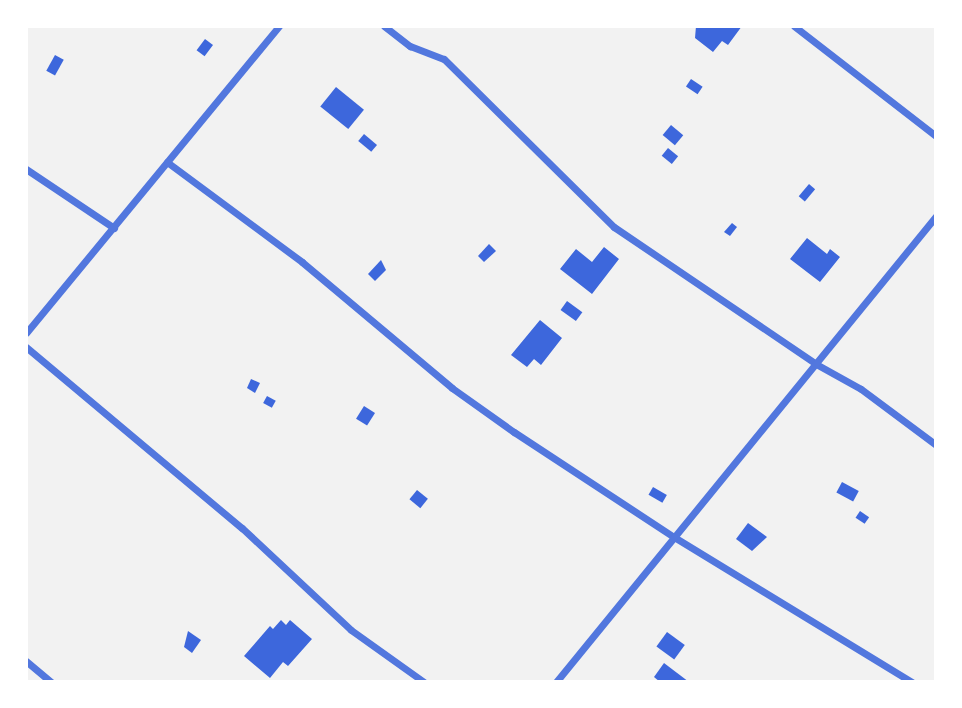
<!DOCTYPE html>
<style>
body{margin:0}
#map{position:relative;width:962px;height:708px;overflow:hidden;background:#f2f2f2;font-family:"Crimson Pro",serif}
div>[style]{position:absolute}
.building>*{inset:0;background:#3d67dc;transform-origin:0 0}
.minor>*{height:7px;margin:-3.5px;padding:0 3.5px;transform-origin:3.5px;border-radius:3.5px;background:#5277de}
span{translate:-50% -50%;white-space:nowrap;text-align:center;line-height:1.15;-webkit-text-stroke:7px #fff;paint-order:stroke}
.frame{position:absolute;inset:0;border:28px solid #fff;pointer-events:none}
</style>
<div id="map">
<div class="building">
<div style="clip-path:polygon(696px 26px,742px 26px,728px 45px,722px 41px,713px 52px,695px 38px)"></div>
<div style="left:205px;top:39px;width:10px;height:14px;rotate:37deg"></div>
<div style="left:55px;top:55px;width:10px;height:18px;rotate:29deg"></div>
<div style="left:691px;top:79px;width:14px;height:9px;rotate:34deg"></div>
<div style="left:336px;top:87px;width:36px;height:25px;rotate:39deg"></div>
<div style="left:671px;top:125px;width:16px;height:13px;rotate:40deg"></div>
<div style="left:364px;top:134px;width:17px;height:9px;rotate:40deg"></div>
<div style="left:668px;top:148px;width:13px;height:10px;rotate:39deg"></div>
<div style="left:809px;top:184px;width:8px;height:16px;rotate:40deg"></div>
<div style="clip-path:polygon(732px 223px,737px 227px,730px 236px,724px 232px)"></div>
<div style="clip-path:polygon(807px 238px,827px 254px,830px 249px,840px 257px,820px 282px,790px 259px)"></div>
<div style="clip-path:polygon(489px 244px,496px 251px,484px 262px,478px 256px)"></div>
<div style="clip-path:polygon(604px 247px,619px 259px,592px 294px,560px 269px,576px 249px,592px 262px)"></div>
<div style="clip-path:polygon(381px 260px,386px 270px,375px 281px,368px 274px)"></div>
<div style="left:567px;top:301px;width:19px;height:11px;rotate:36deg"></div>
<div style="clip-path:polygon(540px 320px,562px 338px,541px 365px,534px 359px,527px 367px,511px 355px)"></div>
<div style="clip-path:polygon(251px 379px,260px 383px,255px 393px,247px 388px)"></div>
<div style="left:267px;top:396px;width:10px;height:8px;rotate:29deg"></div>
<div style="left:364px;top:406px;width:13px;height:15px;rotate:32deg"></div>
<div style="left:842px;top:482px;width:19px;height:12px;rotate:28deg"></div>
<div style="left:653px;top:487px;width:16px;height:9px;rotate:30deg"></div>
<div style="left:417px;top:490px;width:14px;height:12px;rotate:39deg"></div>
<div style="left:860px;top:511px;width:11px;height:8px;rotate:34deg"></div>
<div style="clip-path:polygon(748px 523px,767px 537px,752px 551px,736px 539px)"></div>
<div style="clip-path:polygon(281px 620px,286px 625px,290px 620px,312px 639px,288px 666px,283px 662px,270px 678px,244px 656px,270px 626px,273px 629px)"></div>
<div style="clip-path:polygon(188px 631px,201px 640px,192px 653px,184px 647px)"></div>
<div style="left:667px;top:632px;width:22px;height:18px;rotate:36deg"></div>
<div style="clip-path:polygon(664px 663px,689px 682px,660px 682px,654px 677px)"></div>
</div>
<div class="minor">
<div style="left:384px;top:26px;width:33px;rotate:38deg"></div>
<div style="left:410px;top:46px;width:36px;rotate:21deg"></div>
<div style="left:444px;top:59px;width:239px;rotate:44.7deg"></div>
<div style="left:614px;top:227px;width:244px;rotate:34.1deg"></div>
<div style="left:816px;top:364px;width:51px;rotate:29.1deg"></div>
<div style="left:861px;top:389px;width:94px;rotate:36.7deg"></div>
<div style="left:794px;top:26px;width:180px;rotate:37.8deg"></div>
<div style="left:167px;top:162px;width:168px;rotate:36.5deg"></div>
<div style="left:302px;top:262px;width:196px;rotate:40deg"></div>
<div style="left:452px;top:388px;width:76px;rotate:35.4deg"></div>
<div style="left:514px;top:432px;width:191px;rotate:33.3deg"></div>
<div style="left:674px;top:537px;width:279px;rotate:31.4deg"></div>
<div style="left:26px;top:169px;width:106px;rotate:33.8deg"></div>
<div style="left:26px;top:333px;width:398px;rotate:-50.5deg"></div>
<div style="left:26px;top:347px;width:282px;rotate:40deg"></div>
<div style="left:242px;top:528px;width:149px;rotate:43.1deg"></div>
<div style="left:351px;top:630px;width:90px;rotate:35.5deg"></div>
<div style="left:26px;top:661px;width:33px;rotate:40deg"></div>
<div style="left:556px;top:682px;width:601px;rotate:-50.8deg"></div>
</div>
<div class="frame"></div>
</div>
